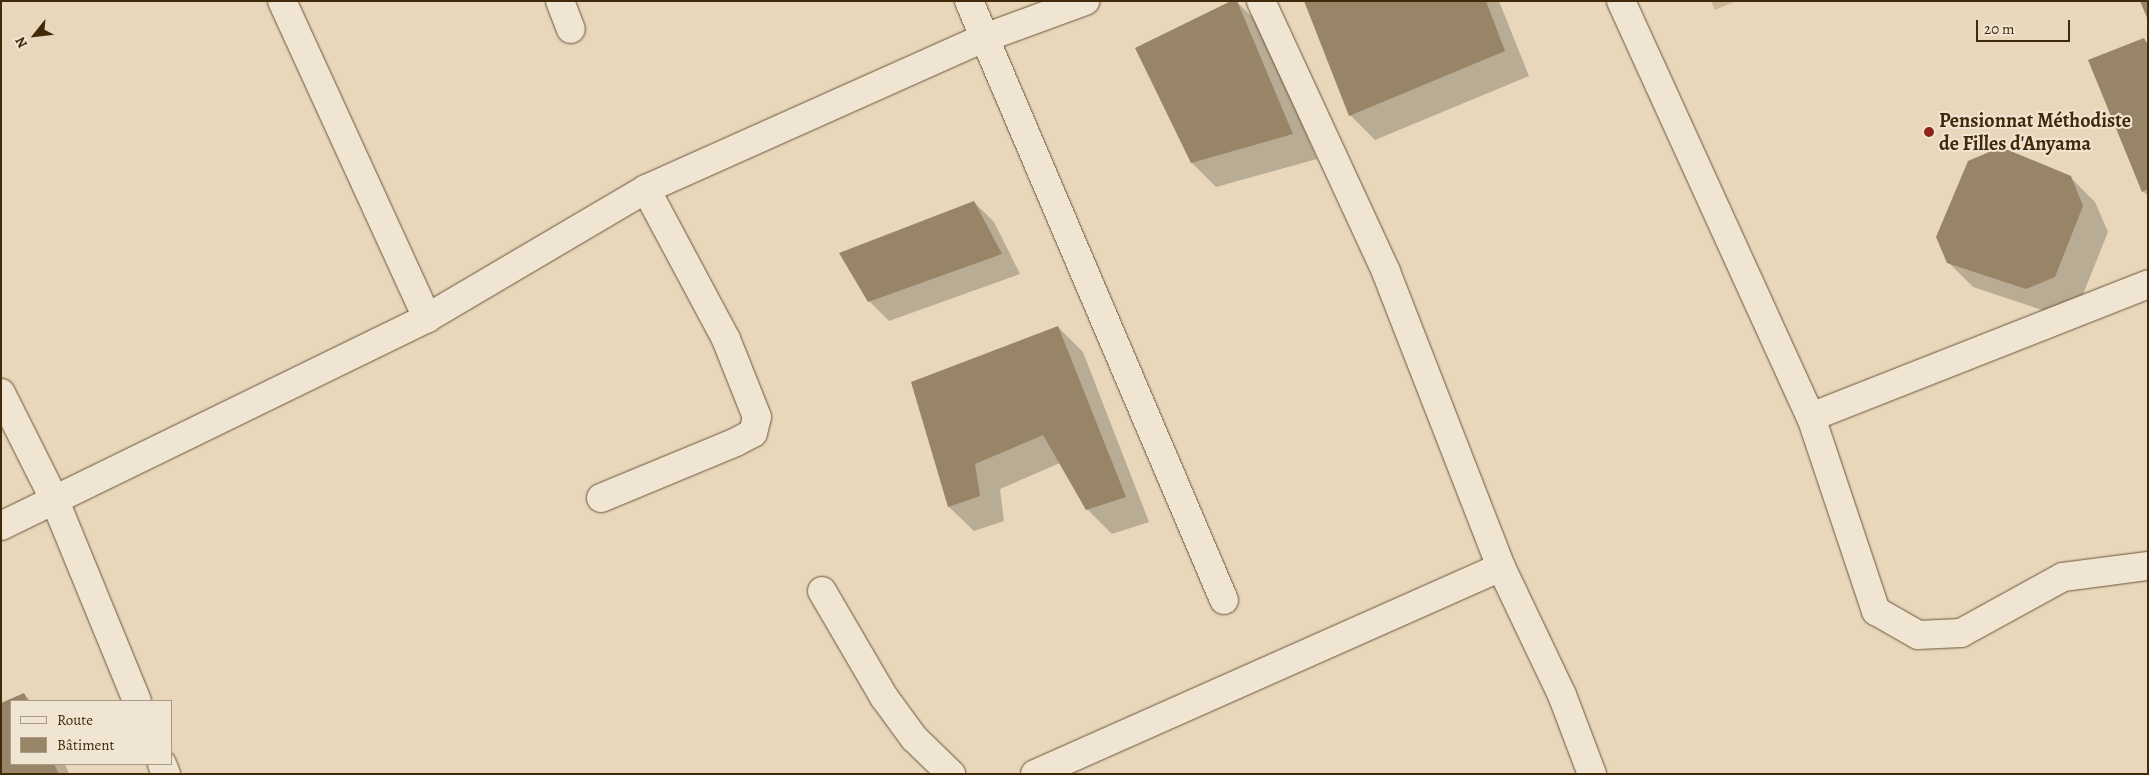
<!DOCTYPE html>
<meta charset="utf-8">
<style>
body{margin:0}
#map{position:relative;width:2149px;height:775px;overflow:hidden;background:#e8d7bb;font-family:Alegreya,serif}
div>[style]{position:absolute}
.green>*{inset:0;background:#ccba9d}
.shadow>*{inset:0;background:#0003}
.building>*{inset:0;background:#988466}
.roads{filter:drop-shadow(0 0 1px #6b5536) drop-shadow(0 0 1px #6b5536)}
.minor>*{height:28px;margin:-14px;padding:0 14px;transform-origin:14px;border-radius:14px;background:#f0e5d3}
.dots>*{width:14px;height:14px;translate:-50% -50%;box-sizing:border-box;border:2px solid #f0e5d3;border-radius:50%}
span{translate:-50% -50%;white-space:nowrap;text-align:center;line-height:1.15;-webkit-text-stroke:4px #f0e5d3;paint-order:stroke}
.poi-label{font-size:20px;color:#412a09;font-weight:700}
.left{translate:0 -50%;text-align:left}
.frame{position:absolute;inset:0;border:2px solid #412a09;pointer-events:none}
.legend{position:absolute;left:10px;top:700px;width:162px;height:65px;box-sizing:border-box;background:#f0e5d3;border:1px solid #aa9a82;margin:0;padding:6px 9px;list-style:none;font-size:15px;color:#412a09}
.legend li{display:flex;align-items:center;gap:10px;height:25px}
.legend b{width:25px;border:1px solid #aa9a82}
.north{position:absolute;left:10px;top:10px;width:50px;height:50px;-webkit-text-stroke:4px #f0e5d3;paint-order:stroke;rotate:241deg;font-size:14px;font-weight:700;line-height:20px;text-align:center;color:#412a09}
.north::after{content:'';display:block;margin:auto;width:18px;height:22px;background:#412a09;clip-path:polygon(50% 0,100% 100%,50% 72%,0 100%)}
.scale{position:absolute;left:1976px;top:20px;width:94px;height:22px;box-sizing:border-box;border:2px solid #412a09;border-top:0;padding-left:6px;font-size:15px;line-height:18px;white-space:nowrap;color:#412a09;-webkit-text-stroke:4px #f0e5d3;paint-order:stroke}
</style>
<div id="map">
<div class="green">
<div style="clip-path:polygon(1711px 1px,1736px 1px,1715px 10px)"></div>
</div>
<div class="shadow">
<div style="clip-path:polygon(1236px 1px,1260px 25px,1317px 159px,1216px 187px,1192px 163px)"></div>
<div style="clip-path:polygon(1306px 1px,1499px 1px,1529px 76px,1375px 140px,1350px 115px)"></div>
<div style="clip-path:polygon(2144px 39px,2148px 43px,2148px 196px,2143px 191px)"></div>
<div style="clip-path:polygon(2070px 177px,2095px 202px,2108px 232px,2080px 302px,2051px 313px,1973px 287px,1948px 262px)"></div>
<div style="clip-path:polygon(974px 202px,994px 222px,1020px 274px,889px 321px,869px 301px)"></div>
<div style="clip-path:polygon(1058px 327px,1083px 352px,1149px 522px,1112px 534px,1087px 509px,1060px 463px,1000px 489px,1004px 521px,974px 531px,949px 507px,912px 383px)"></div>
<div style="clip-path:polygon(24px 694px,31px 701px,11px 701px,11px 764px,65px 764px,69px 774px,1px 774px,1px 704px)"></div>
</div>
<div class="building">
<div style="clip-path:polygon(1231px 1px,1237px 1px,1293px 134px,1191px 163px,1135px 48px)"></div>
<div style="clip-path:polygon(1304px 1px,1486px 1px,1505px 51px,1349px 116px)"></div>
<div style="clip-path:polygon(2140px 1px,2148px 1px,2148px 20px)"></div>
<div style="clip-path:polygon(2144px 38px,2148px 46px,2148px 189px,2142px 192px,2088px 60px)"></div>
<div style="clip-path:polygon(2001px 147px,2071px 176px,2083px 206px,2055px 277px,2026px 289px,1947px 263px,1936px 237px,1968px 161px)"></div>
<div style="clip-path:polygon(974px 201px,1002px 254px,868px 302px,839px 253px)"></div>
<div style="clip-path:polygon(1058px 326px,1126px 497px,1086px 510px,1043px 435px,975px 464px,980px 496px,948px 507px,911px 382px)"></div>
<div style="clip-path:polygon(24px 693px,28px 701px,11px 701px,11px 764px,54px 764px,59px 774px,1px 774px,1px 703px)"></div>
</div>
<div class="roads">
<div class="minor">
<div style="left:282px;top:1px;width:349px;rotate:65.4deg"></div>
<div style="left:560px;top:1px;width:30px;rotate:69deg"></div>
<div style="left:969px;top:1px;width:651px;rotate:66.94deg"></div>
<div style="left:1261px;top:1px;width:298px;rotate:65.2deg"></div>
<div style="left:1386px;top:272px;width:317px;rotate:68.7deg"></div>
<div style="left:1501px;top:567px;width:142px;rotate:64.5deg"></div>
<div style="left:1562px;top:695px;width:85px;rotate:69.2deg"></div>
<div style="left:1621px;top:1px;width:457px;rotate:65.5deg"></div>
<div style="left:1811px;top:417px;width:205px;rotate:71.5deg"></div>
<div style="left:1876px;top:611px;width:48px;rotate:29.7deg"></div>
<div style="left:1918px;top:635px;width:43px;rotate:-2.7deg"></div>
<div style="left:1961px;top:633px;width:116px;rotate:-28.8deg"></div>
<div style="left:2063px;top:577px;width:86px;rotate:-7.4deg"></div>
<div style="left:1px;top:393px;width:121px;rotate:63.4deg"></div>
<div style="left:55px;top:501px;width:216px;rotate:67.7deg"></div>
<div style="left:1811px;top:417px;width:362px;rotate:-21.5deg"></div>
<div style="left:601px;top:498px;width:146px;rotate:-22.5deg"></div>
<div style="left:736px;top:442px;width:19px;rotate:-28deg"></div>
<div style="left:753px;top:433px;width:16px;rotate:-76deg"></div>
<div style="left:757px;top:417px;width:84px;rotate:-111.7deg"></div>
<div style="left:726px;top:339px;width:170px;rotate:-118.1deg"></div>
<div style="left:1px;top:526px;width:474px;rotate:-26deg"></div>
<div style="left:427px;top:318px;width:254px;rotate:-30.5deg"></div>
<div style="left:646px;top:189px;width:370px;rotate:-24.1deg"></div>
<div style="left:984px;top:38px;width:108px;rotate:-20.1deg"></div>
<div style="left:822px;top:591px;width:123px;rotate:59.7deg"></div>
<div style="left:884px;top:697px;width:51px;rotate:53.8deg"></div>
<div style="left:914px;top:738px;width:52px;rotate:44.2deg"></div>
<div style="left:162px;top:764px;width:11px;rotate:68deg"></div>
<div style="left:1035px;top:774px;width:510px;rotate:-23.95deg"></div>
</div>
</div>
<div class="dots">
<div style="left:1929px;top:132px;background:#8f2418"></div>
</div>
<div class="poi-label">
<span class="left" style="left:1939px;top:132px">Pensionnat Méthodiste<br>de Filles d'Anyama</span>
</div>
<div class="frame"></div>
<ul class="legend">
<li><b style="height:6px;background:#f0e5d3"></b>Route</li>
<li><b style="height:14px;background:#988466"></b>Bâtiment</li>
</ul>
<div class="north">N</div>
<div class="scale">20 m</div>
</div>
